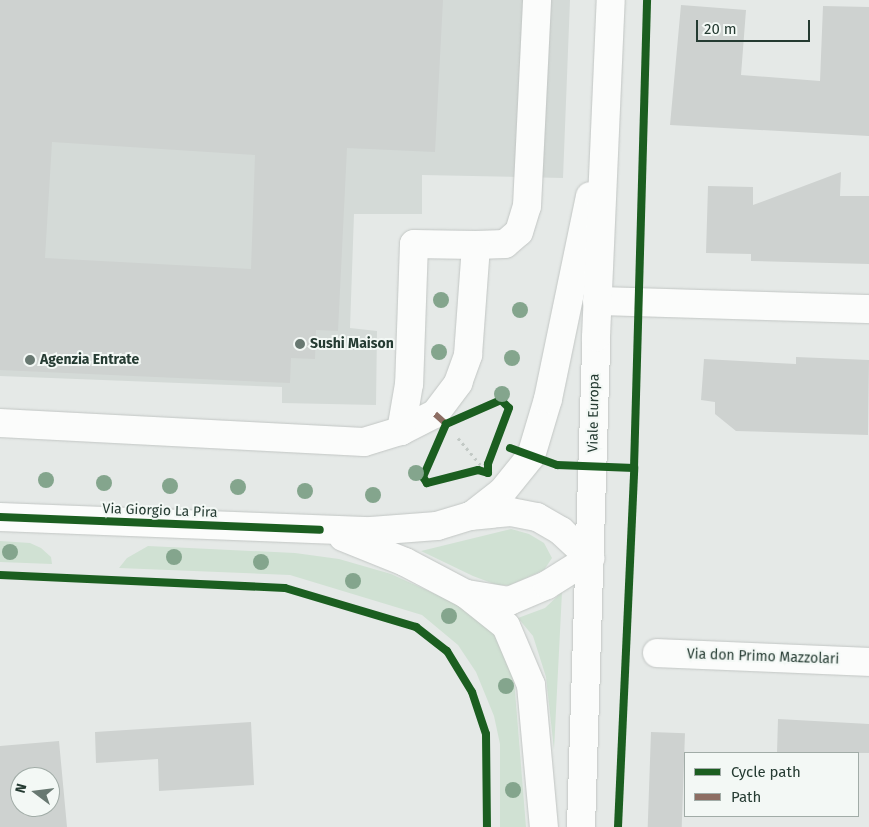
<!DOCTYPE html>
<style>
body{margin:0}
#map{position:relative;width:869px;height:827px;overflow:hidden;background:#e5e9e7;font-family:"Fira Sans",sans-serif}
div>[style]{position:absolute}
.built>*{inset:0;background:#d4dad7}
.green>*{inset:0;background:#d0e1d3}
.building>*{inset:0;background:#ced2d0;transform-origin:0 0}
.path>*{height:3px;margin-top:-1.5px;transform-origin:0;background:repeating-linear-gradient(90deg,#c2c9c5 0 2.5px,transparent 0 6.5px)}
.roads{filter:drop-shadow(0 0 1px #c2c6c4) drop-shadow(0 0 1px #c2c6c4)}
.minor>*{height:28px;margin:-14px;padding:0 14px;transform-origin:14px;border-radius:14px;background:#fbfcfb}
.quiet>*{height:6px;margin-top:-3px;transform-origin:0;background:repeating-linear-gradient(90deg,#8d6e63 0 12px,transparent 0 18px)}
.cycleway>*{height:8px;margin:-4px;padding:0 4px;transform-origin:4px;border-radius:4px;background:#1b5e20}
.trees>*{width:16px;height:16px;margin:-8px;border-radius:50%;background:#84a58d}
.dots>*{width:14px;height:14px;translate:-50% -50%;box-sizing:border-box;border:2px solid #f3f8f5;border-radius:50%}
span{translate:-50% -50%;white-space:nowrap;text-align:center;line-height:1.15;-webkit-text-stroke:4px #f3f8f5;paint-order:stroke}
.poi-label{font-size:14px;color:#253b32;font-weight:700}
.left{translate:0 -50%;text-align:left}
.street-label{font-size:14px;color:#253b32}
.legend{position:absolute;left:684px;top:752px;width:175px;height:65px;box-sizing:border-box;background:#f3f8f5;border:1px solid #a1aca7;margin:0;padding:6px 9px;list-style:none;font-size:15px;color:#253b32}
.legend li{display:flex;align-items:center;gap:10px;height:25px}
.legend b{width:25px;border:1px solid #a1aca7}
.north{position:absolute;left:10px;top:767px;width:50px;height:50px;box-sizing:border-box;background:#f3f8f5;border:1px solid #a1aca7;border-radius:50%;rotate:285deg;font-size:14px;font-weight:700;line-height:20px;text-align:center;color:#253b32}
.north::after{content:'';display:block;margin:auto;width:18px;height:22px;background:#687871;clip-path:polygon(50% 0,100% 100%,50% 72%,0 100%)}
.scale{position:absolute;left:696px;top:20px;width:114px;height:22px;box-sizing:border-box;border:2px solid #253b32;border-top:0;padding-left:6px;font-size:15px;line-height:18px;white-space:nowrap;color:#253b32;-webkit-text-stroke:4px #f3f8f5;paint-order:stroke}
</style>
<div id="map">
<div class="built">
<div style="clip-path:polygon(0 0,570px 0,563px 178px,422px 175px,422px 214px,354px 214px,350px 328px,377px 331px,376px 405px,282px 403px,282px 387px,0 376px)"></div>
</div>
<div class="green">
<div style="clip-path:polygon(511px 529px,529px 534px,544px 543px,552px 558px,544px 570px,510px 585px,497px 585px,473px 576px,421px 551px)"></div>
<div style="clip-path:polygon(0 541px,30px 543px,41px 548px,51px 557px,52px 564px,0 562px)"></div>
<div style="clip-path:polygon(148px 546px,295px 553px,339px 559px,391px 574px,475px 612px,492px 627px,514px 679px,526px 827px,500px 827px,500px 744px,494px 716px,476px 672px,458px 645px,422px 615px,290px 575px,119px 568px,127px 558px)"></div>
<div style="clip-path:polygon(562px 592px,554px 750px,546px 677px,533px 636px,518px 618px,545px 608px)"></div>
</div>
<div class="building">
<div style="clip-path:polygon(evenodd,0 0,443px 0,435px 152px,347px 148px,338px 331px,316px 330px,315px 359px,291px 358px,290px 383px,0 370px,0 0,52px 142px,255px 155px,251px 269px,45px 258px,52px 142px)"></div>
<div style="clip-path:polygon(681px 5px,746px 10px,741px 75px,820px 81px,823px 6px,869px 7px,869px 136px,670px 125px)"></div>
<div style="clip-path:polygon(841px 172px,840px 196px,869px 196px,869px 264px,751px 261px,751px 254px,706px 253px,708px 186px,753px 187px,753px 205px)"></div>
<div style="clip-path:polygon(796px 357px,869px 360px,868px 435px,736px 431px,715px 414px,715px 402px,701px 400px,704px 359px,796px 364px)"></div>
<div style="clip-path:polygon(778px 719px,869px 724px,869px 753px,777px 753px)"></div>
<div style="clip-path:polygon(251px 722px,254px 785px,159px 791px,158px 759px,96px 763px,95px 732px)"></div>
<div style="left:651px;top:732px;width:34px;height:95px;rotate:2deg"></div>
<div style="clip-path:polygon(evenodd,59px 741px,67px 827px,0 827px,0 746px,59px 741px,20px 777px,50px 777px,50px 807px,20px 807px,20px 777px)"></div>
</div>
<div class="path">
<div style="left:458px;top:438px;width:35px;rotate:50deg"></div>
</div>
<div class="roads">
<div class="minor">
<div style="left:476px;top:245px;width:29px;rotate:-2deg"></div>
<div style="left:505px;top:244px;width:18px;rotate:-41deg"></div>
<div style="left:519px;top:232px;width:27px;rotate:-73deg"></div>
<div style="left:527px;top:206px;width:206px;rotate:-87.2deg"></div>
<div style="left:597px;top:301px;width:272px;rotate:1.7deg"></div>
<div style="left:0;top:423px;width:364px;rotate:3deg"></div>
<div style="left:364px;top:442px;width:39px;rotate:-17deg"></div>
<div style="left:401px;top:431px;width:38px;rotate:-27deg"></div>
<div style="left:435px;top:414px;width:39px;rotate:-53deg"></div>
<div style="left:458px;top:383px;width:30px;rotate:-70deg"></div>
<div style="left:468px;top:355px;width:110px;rotate:-85.8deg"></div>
<div style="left:476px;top:245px;width:62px;rotate:-179.1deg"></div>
<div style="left:414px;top:244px;width:140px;rotate:92deg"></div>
<div style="left:409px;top:384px;width:48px;rotate:99.7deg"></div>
<div style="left:471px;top:516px;width:39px;rotate:-38deg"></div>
<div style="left:502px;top:492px;width:46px;rotate:-51.1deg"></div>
<div style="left:531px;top:456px;width:59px;rotate:-73.4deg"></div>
<div style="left:548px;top:399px;width:207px;rotate:-78.3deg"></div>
<div style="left:0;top:517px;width:371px;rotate:2.2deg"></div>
<div style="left:371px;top:531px;width:66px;rotate:-4.3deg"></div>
<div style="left:437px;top:526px;width:34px;rotate:-17deg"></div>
<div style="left:470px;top:516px;width:41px;rotate:-5.6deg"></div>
<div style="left:511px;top:512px;width:26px;rotate:11deg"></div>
<div style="left:537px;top:517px;width:28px;rotate:30deg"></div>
<div style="left:561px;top:531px;width:40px;rotate:43deg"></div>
<div style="left:343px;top:537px;width:67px;rotate:22deg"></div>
<div style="left:405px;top:562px;width:69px;rotate:27.7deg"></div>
<div style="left:466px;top:594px;width:51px;rotate:38.7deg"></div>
<div style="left:506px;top:626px;width:64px;rotate:67deg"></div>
<div style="left:531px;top:685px;width:143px;rotate:84.8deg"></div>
<div style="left:467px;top:594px;width:43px;rotate:9.5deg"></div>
<div style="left:509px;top:601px;width:41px;rotate:-22.8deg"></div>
<div style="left:547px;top:585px;width:51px;rotate:-32.1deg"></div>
<div style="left:657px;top:653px;width:212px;rotate:2.4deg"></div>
<div style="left:581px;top:827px;width:490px;rotate:-88.2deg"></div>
<div style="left:596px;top:337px;width:337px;rotate:-87.5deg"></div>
</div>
</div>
<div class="quiet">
<div style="left:435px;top:414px;width:15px;rotate:42deg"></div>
</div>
<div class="cycleway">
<div style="left:501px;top:400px;width:11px;rotate:45deg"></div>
<div style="left:509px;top:408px;width:60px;rotate:110.6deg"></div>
<div style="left:488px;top:464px;width:9px;rotate:90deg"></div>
<div style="left:488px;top:473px;width:10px;rotate:-163deg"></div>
<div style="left:478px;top:470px;width:53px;rotate:165.7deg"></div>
<div style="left:427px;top:483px;width:7px;rotate:-124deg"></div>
<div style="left:423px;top:477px;width:58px;rotate:-66.5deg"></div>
<div style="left:446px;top:424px;width:60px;rotate:-23.6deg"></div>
<div style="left:510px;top:448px;width:50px;rotate:19.9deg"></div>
<div style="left:557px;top:465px;width:77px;rotate:2.2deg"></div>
<div style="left:0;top:517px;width:320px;rotate:2.3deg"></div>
<div style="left:0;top:575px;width:285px;rotate:2.6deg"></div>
<div style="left:285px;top:588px;width:137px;rotate:16.6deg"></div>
<div style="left:416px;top:627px;width:39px;rotate:38deg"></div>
<div style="left:447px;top:651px;width:48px;rotate:58.6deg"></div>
<div style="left:472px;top:692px;width:44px;rotate:71.6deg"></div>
<div style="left:486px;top:734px;width:93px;rotate:89.4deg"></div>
<div style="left:618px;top:827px;width:359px;rotate:-87.4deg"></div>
<div style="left:634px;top:468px;width:468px;rotate:-88.4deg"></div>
</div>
<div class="trees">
<div style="left:441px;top:300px"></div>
<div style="left:520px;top:310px"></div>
<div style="left:439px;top:352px"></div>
<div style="left:512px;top:358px"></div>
<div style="left:502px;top:394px"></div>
<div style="left:416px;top:473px"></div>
<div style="left:46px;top:480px"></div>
<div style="left:104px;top:483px"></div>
<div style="left:170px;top:486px"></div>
<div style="left:238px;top:487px"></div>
<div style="left:305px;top:491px"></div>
<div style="left:373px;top:495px"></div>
<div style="left:10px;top:552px"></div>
<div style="left:174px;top:557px"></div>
<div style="left:261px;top:562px"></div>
<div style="left:353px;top:581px"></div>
<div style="left:449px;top:616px"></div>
<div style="left:506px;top:686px"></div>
<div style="left:513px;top:790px"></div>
</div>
<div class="dots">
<div style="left:300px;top:344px;background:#687871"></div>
<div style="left:30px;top:360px;background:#687871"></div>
</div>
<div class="poi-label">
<span class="left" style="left:310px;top:344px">Sushi Maison</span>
<span class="left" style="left:40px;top:360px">Agenzia Entrate</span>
</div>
<div class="street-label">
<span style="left:594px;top:413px;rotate:-89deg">Viale Europa</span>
<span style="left:160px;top:511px;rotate:2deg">Via Giorgio La Pira</span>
<span style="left:763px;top:657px;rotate:2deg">Via don Primo Mazzolari</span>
</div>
<ul class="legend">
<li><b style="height:6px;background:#1b5e20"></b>Cycle path</li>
<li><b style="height:6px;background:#8d6e63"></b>Path</li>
</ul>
<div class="north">N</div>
<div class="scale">20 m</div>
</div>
